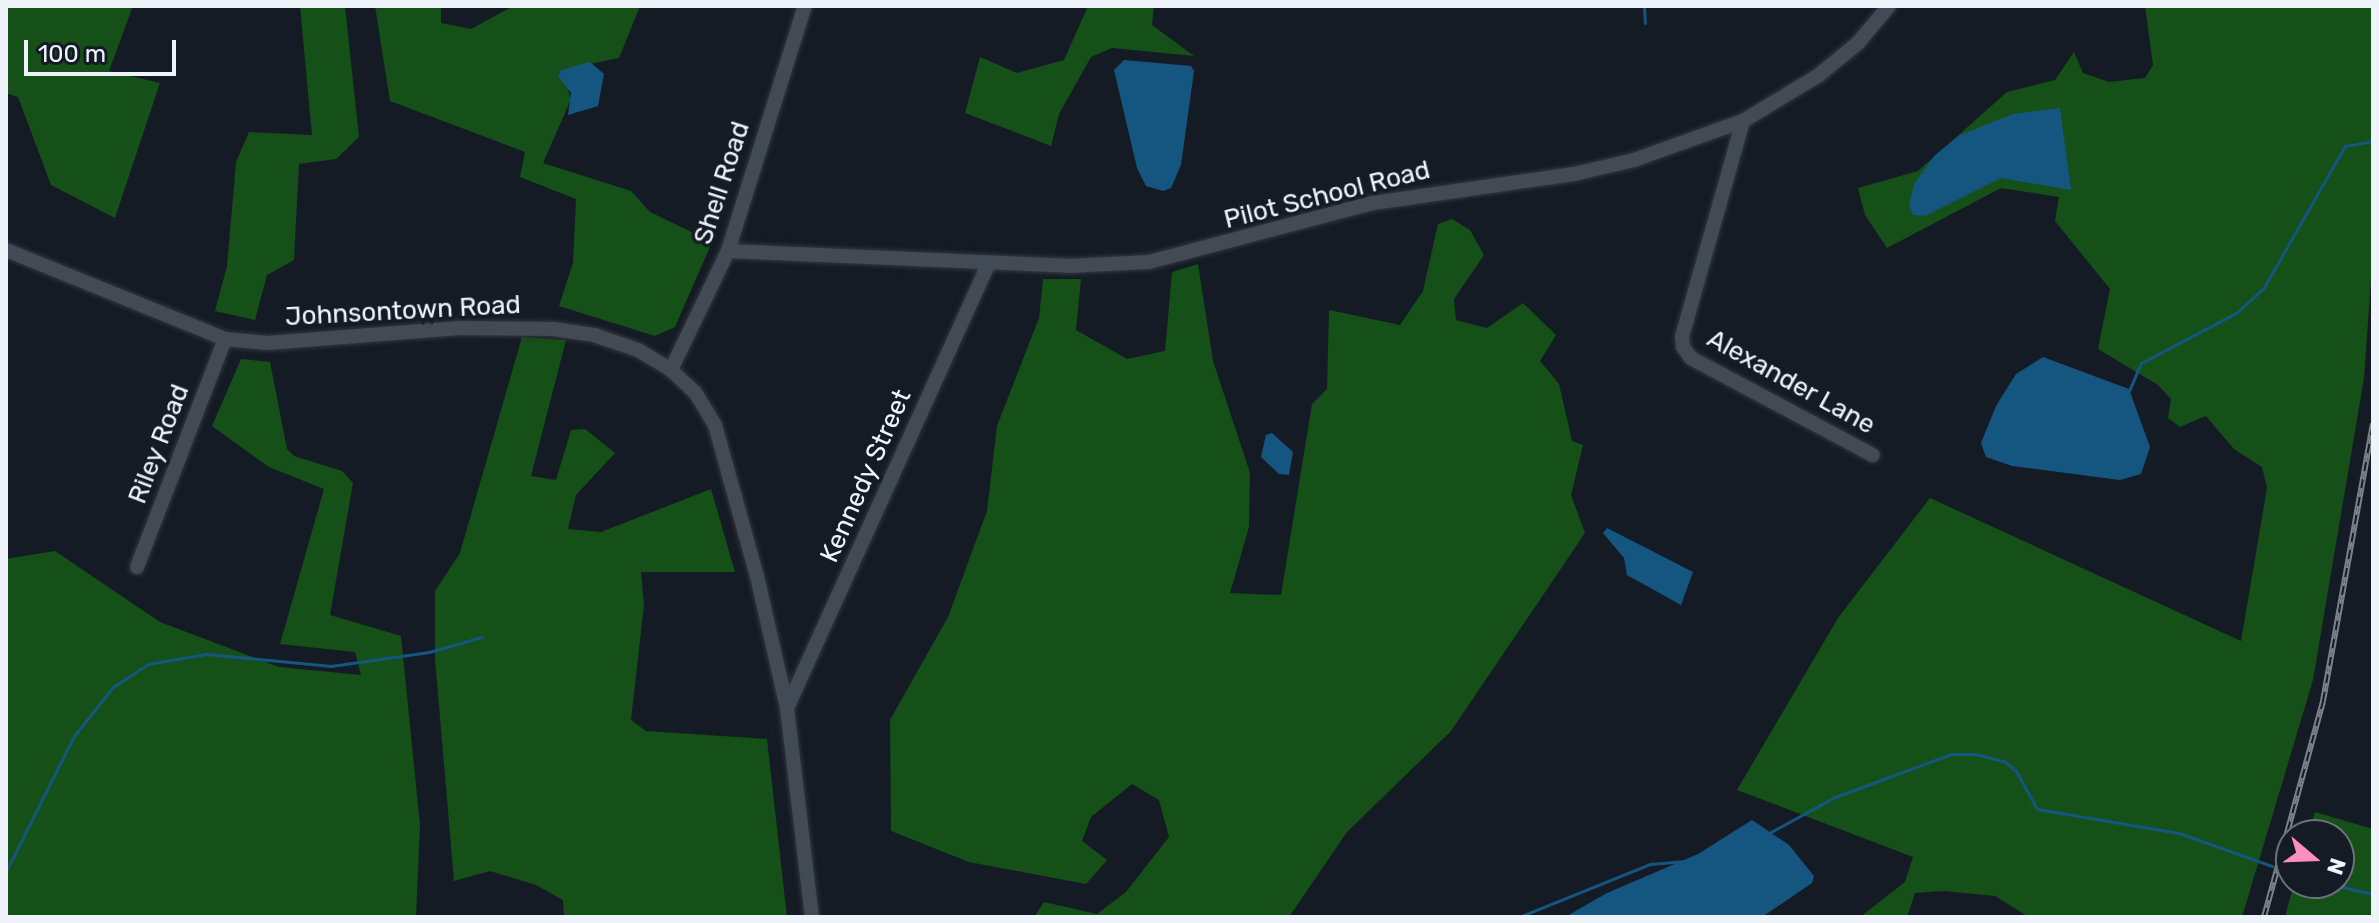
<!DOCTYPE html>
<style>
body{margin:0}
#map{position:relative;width:2379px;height:923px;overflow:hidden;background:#151b25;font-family:Rubik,sans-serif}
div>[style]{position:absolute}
.green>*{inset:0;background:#145018}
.water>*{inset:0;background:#145680}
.stream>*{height:3px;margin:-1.5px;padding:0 1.5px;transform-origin:1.5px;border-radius:1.5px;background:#145680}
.roads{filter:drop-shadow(0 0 2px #32363d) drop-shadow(0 0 2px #32363d)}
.minor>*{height:14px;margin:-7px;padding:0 7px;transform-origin:7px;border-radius:7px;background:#424a55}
.rail>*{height:6px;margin-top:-3px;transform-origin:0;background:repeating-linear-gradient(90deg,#151b25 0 9px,#7c828a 0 18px);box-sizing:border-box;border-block:2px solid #7c828a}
span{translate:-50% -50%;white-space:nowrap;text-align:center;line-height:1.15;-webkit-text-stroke:7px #151b25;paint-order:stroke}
.street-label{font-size:26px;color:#eff4fb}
.frame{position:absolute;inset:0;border:8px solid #eff4fb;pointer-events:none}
.north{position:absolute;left:2275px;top:819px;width:80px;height:80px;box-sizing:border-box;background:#151b25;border:2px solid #6c727b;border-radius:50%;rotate:109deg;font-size:22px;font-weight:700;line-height:32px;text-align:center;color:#eff4fb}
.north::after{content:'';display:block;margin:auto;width:28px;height:36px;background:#fe8ebd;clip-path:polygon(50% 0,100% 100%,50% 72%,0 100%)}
.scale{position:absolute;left:24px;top:40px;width:152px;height:36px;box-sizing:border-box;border:4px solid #eff4fb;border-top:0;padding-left:10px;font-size:24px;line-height:28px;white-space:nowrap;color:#eff4fb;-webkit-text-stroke:6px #151b25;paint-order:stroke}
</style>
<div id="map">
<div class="green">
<div style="clip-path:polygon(6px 6px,133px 6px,109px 71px,160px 83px,115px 218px,51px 185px,18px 97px,6px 93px)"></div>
<div style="clip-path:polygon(300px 6px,345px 6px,359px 137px,336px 159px,299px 164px,294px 260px,267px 275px,255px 320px,215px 311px,227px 266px,236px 162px,249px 132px,312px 135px)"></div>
<div style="clip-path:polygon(375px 6px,441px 6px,441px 23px,471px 29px,513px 6px,640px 6px,619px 58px,561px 70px,571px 99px,543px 163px,631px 191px,650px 212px,712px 242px,675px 327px,655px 336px,559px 306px,573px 263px,576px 199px,520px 177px,525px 152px,390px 101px)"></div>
<div style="clip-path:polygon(1088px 6px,1154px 6px,1152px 25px,1194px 56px,1112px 48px,1091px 57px,1059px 114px,1051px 146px,965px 113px,980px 57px,1017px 73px,1064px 60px)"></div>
<div style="clip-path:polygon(2145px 6px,2373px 6px,2373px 253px,2364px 378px,2313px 680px,2242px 917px,2029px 917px,1995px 896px,1943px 891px,1915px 893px,1907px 917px,1860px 917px,1905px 882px,1913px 857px,1737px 790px,1838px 618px,1930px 498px,2241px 641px,2267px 488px,2262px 467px,2234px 449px,2206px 416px,2180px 427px,2168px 418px,2171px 399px,2158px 385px,2098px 349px,2110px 289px,2055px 221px,2059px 197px,2001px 188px,1887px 248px,1865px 215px,1858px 188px,1918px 171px,2007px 92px,2055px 80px,2074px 52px,2083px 73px,2109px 82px,2145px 78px,2153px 65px)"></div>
<div style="clip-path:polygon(1452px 219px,1470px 230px,1484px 255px,1454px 299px,1456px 320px,1487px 328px,1523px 303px,1556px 335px,1540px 361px,1559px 384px,1572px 441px,1583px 445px,1571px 495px,1585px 533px,1451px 731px,1347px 832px,1289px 917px,1034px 917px,1044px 902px,1097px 914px,1126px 892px,1169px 837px,1159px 800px,1132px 784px,1091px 817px,1082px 841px,1107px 860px,1086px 884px,969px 862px,891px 831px,890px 720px,948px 617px,987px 511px,997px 426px,1039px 318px,1043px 279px,1081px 279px,1076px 330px,1127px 359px,1165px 351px,1172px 272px,1198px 264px,1213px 361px,1250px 473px,1249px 527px,1230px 593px,1281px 595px,1312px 404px,1327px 389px,1329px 310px,1400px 325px,1423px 291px,1438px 224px)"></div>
<div style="clip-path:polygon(522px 337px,566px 340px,531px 476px,556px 480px,571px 430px,585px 429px,615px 453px,576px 495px,568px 529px,601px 532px,711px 489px,735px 572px,641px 572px,644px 605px,631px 720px,646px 731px,767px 739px,787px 917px,564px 917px,563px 900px,536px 885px,490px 871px,454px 881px,435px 659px,435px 591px,460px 553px)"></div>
<div style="clip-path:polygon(241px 359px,270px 362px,287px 449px,294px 456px,342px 471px,353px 483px,330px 615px,401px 636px,420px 825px,416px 917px,6px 917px,6px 559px,55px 551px,160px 622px,279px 667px,361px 675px,355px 652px,280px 644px,324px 489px,269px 467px,212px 426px)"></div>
<div style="clip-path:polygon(2315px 812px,2373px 829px,2373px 917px,2285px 917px,2294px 883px,2339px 883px,2339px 835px,2308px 835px)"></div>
</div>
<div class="water">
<div style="clip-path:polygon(1124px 60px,1191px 66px,1194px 71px,1181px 165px,1171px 188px,1163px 191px,1146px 186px,1137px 168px,1114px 70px)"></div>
<div style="clip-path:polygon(590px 62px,604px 74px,598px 106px,568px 115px,571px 93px,558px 76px,561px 70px)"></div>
<div style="clip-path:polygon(2060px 108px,2071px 190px,2001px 178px,1925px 216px,1913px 215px,1909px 206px,1914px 184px,1935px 155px,1960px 135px,2013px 114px)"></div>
<div style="clip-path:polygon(2043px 357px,2129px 389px,2150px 447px,2141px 474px,2120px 480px,2012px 466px,1986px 457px,1981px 443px,1996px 406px,2016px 374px)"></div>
<div style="clip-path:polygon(1272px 433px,1293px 452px,1289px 475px,1279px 474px,1261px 457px,1266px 435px)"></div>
<div style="clip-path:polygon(1607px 528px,1693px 572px,1681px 605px,1627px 575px,1624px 558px,1603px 533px)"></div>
<div style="clip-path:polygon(1752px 820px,1789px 845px,1814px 876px,1812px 883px,1765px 915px,1565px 917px,1607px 893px,1698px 854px)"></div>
</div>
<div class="stream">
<div style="left:1644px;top:6px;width:17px;rotate:87deg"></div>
<div style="left:2129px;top:391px;width:30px;rotate:-67deg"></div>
<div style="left:2141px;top:363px;width:107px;rotate:-27.8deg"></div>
<div style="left:2236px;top:313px;width:36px;rotate:-42deg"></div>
<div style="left:2263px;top:289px;width:165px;rotate:-60.2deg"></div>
<div style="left:2345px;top:146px;width:28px;rotate:-10deg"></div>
<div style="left:1769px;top:833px;width:75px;rotate:-28.6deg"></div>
<div style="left:1835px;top:797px;width:124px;rotate:-20.3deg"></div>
<div style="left:1951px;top:754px;width:24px"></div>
<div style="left:1975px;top:754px;width:30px;rotate:14deg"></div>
<div style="left:2004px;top:761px;width:16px;rotate:40deg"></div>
<div style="left:2016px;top:771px;width:43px;rotate:61.1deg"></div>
<div style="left:2037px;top:809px;width:144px;rotate:9.6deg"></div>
<div style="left:2179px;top:833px;width:99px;rotate:19.5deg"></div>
<div style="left:6px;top:871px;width:151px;rotate:-63.3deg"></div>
<div style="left:74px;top:736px;width:63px;rotate:-51.5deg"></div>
<div style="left:113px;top:687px;width:42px;rotate:-33.3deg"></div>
<div style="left:148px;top:664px;width:59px;rotate:-9.8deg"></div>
<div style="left:206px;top:654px;width:126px;rotate:5.5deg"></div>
<div style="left:331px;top:666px;width:99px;rotate:-8.1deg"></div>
<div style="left:429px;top:652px;width:55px;rotate:-15.8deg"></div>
<div style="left:2325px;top:883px;width:49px;rotate:12.9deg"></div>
<div style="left:1519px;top:917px;width:141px;rotate:-22deg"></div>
<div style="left:1650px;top:864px;width:35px;rotate:-5deg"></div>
</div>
<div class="roads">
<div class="minor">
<div style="left:1743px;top:121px;width:224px;rotate:105.8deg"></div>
<div style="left:1682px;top:337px;width:10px;rotate:84deg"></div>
<div style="left:1683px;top:347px;width:14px;rotate:54deg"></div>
<div style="left:1691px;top:358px;width:206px;rotate:28.1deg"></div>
<div style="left:6px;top:250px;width:236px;rotate:22.1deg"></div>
<div style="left:225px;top:339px;width:43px;rotate:5.3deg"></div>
<div style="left:268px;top:343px;width:192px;rotate:-4.5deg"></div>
<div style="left:459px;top:328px;width:94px;rotate:0.6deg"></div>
<div style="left:553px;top:329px;width:41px;rotate:8.3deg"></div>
<div style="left:594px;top:335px;width:46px;rotate:18.8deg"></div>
<div style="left:638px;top:350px;width:39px;rotate:31deg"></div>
<div style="left:671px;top:370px;width:33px;rotate:43deg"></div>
<div style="left:695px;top:392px;width:39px;rotate:59deg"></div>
<div style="left:715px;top:425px;width:157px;rotate:74.5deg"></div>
<div style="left:757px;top:576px;width:135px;rotate:77.2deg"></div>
<div style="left:787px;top:708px;width:210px;rotate:83.2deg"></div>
<div style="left:728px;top:251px;width:340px;rotate:2.5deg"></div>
<div style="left:1068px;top:266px;width:81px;rotate:-2.8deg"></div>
<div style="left:1149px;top:262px;width:232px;rotate:-14.8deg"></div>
<div style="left:1373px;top:203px;width:203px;rotate:-8.2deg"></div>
<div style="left:1574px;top:174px;width:62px;rotate:-13.1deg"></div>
<div style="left:1634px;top:160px;width:116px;rotate:-19.7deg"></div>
<div style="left:1743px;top:121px;width:89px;rotate:-31.2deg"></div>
<div style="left:1819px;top:75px;width:50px;rotate:-39.4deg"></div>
<div style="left:1858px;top:43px;width:48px;rotate:-50deg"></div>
<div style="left:671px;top:370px;width:132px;rotate:-64.4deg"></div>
<div style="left:728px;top:251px;width:257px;rotate:-72.6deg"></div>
<div style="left:137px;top:567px;width:244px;rotate:-68.9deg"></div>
<div style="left:787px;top:708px;width:487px;rotate:-65.6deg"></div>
</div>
</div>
<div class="rail">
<div style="left:2264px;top:917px;width:224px;rotate:-74.7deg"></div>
<div style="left:2323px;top:701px;width:282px;rotate:-79.8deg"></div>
</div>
<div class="street-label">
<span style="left:722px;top:183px;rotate:-72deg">Shell Road</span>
<span style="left:1327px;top:195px;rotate:-14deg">Pilot School Road</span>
<span style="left:403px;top:311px;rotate:-3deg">Johnsontown Road</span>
<span style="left:1791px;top:382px;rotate:29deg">Alexander Lane</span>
<span style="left:159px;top:444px;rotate:-69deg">Riley Road</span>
<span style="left:866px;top:476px;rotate:-66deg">Kennedy Street</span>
</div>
<div class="frame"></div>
<div class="north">N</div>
<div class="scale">100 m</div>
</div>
